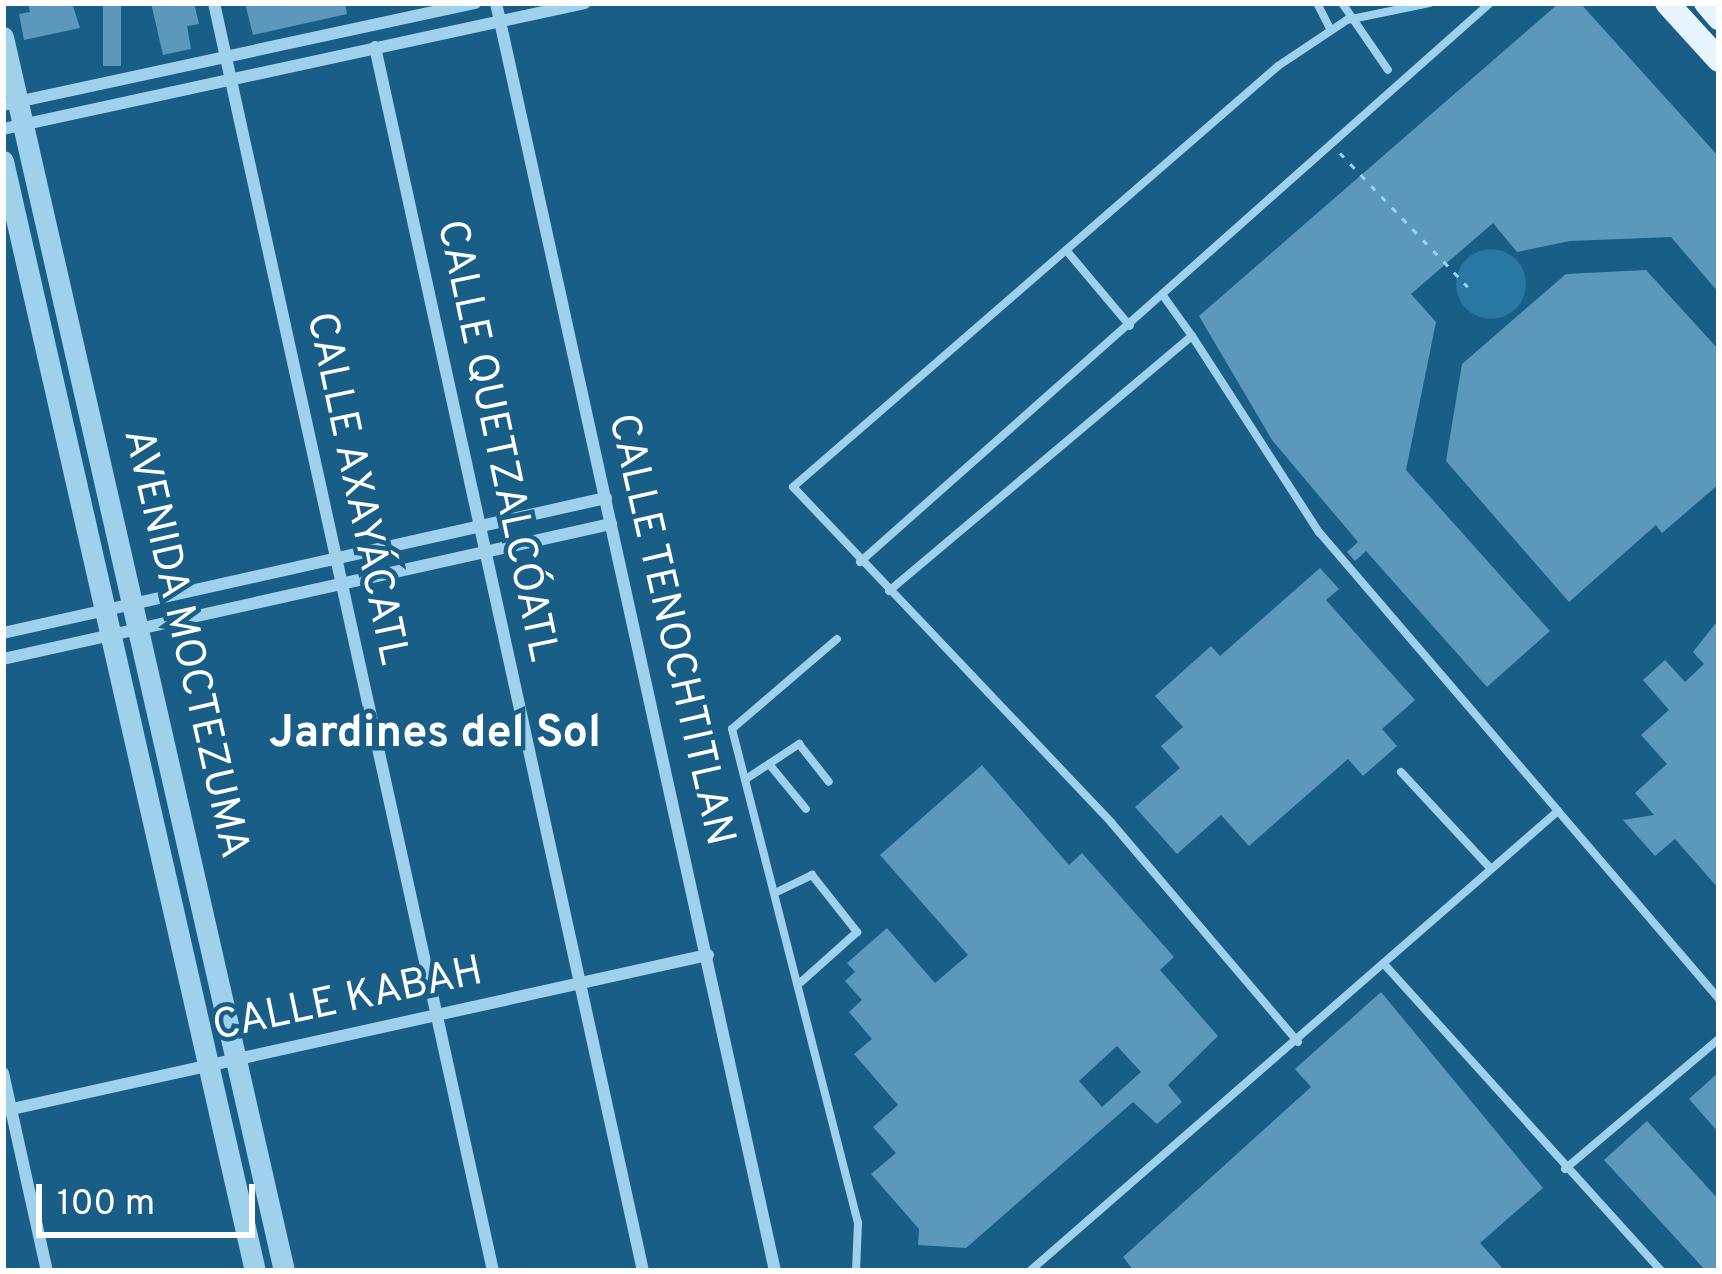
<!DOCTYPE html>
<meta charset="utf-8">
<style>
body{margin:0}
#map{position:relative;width:1722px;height:1274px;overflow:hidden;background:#195e86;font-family:Overpass,sans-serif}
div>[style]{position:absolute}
.green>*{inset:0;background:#2977a3}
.round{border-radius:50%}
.building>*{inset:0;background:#5c98bb;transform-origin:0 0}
.path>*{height:3px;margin-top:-1.5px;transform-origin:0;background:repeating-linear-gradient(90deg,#a0d1ec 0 6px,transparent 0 15px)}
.service>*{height:8px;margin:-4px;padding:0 4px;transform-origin:4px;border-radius:4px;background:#a0d1ec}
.minor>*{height:12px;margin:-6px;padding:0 6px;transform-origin:6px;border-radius:6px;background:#a0d1ec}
.tertiary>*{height:21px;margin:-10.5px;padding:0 10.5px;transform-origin:10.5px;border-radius:10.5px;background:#a0d1ec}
.primary>*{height:24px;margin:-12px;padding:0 12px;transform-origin:12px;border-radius:12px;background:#e5f4ff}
span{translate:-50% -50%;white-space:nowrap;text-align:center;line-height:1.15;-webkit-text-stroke:9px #195e86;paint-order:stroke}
.street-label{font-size:42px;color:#fff}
.neighbourhood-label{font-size:45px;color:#fff;font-weight:700}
.frame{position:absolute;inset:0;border:6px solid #fff;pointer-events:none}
.scale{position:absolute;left:36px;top:1184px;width:219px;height:54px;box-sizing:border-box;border:6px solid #fff;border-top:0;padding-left:15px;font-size:36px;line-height:42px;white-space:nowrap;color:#fff;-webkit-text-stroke:9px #195e86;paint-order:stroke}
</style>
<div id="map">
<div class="green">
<div class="round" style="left:1456px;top:249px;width:70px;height:70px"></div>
</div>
<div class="building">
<div style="clip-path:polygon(28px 3px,72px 3px,80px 28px,24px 40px,19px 14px,30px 12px)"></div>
<div style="left:103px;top:3px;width:18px;height:63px"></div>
<div style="clip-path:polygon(151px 3px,194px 3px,199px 24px,187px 26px,191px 49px,163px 55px)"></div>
<div style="clip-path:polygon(245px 3px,345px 3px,347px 14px,253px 35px)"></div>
<div style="clip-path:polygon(1559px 3px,1580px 3px,1719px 157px,1719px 293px,1671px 237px,1570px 241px,1517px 252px,1493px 223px,1411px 294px,1436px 322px,1406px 470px,1550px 631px,1487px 687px,1366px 551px,1355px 561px,1347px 552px,1358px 542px,1272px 440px,1199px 316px)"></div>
<div style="clip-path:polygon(1646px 270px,1719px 350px,1719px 484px,1662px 533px,1656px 525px,1569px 602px,1446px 461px,1462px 364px,1566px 274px)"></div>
<div style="clip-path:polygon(1320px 568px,1339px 589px,1326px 600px,1415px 700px,1382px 729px,1397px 746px,1363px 776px,1348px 759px,1249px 846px,1221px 815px,1177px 854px,1135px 807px,1180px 768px,1161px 746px,1183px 727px,1155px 696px,1211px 646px,1220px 656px)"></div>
<div style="clip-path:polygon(1719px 619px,1719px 889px,1675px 839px,1655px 856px,1623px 820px,1654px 815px,1635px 793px,1667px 764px,1641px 735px,1669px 710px,1643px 680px,1665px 660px,1685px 682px,1704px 664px,1693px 652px)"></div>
<div style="clip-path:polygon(evenodd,982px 765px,1069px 865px,1082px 853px,1174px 957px,1160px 970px,1218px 1036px,1168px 1085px,1182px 1102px,1157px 1124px,1133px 1102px,966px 1248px,918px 1245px,919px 1229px,871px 1174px,896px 1153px,873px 1127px,898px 1105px,854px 1054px,872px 1039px,849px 1012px,862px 1000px,845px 981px,855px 972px,847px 963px,887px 928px,935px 983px,968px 955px,880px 855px,982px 765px,1117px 1046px,1141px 1072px,1102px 1107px,1079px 1081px,1117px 1046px)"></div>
<div style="clip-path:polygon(1381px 992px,1543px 1188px,1480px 1243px,1505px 1271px,1134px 1271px,1123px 1257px,1311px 1087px,1295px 1069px)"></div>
<div style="clip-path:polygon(1719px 1072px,1719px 1133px,1689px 1099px)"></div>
<div style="clip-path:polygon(1647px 1121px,1719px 1200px,1719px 1271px,1706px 1271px,1604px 1160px)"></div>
</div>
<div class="path">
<div style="left:1340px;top:153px;width:185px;rotate:46.3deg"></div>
</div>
<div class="service">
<div style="left:1317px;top:3px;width:30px;rotate:63deg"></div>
<div style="left:1342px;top:3px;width:81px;rotate:55.5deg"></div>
<div style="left:1066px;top:250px;width:99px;rotate:49.9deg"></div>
<div style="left:1164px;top:297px;width:48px;rotate:54.3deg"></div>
<div style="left:860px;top:562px;width:842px;rotate:-41.58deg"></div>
<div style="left:889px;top:591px;width:396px;rotate:-40.1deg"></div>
<div style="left:1192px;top:336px;width:234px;rotate:57.1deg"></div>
<div style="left:1319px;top:532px;width:367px;rotate:49.4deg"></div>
<div style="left:1558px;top:811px;width:700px;rotate:138.94deg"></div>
<div style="left:837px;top:639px;width:138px;rotate:139.4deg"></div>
<div style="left:732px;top:729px;width:510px;rotate:75.69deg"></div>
<div style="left:858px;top:1223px;width:48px;rotate:92.4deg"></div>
<div style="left:769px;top:764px;width:58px;rotate:50.6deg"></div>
<div style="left:1401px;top:772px;width:132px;rotate:47.1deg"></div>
<div style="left:746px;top:779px;width:64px;rotate:-33.4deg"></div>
<div style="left:799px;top:744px;width:48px;rotate:51.7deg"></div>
<div style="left:1558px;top:811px;width:248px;rotate:49.4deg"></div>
<div style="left:779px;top:891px;width:37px;rotate:-26deg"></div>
<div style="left:812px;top:875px;width:73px;rotate:51.7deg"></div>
<div style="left:857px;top:932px;width:75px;rotate:138.2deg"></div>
<div style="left:1384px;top:964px;width:413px;rotate:47.9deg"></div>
<div style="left:1298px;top:1042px;width:289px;rotate:-130.4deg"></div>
<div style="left:1111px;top:822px;width:462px;rotate:-133.5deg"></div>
<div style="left:793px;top:487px;width:642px;rotate:-40.96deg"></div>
<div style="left:1278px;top:66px;width:83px;rotate:-33.7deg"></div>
<div style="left:1347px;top:20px;width:84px;rotate:-11.7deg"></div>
<div style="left:1565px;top:1169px;width:202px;rotate:-40.2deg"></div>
</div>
<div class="minor">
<div style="left:214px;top:3px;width:1298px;rotate:77.59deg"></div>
<div style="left:496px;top:3px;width:1298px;rotate:77.59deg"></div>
<div style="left:375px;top:47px;width:1253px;rotate:77.65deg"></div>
<div style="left:3px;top:105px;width:483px;rotate:-12.2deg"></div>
<div style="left:3px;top:129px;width:595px;rotate:-12.22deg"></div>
<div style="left:3px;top:633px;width:618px;rotate:-12.62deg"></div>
<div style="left:3px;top:659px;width:623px;rotate:-12.52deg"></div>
<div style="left:3px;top:1073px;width:203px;rotate:77.5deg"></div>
<div style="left:3px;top:1111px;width:722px;rotate:-12.48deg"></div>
</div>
<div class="tertiary">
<div style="left:3px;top:37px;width:1266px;rotate:77.17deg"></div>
<div style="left:3px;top:161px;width:1138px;rotate:77.21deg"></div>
</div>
<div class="primary">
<div style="left:1667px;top:3px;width:77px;rotate:47.6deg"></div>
<div style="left:1706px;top:3px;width:20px;rotate:49deg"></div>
</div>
<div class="street-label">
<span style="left:495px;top:441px;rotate:78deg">CALLE QUETZALCÓATL</span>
<span style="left:355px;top:489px;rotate:78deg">CALLE AXAYÁCATL</span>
<span style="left:669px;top:630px;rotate:77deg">CALLE TENOCHTITLAN</span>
<span style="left:184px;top:644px;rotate:77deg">AVENIDA MOCTEZUMA</span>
<span style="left:348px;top:1001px;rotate:-12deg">CALLE KABAH</span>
</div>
<div class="neighbourhood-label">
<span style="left:435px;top:735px">Jardines del Sol</span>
</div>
<div class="frame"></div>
<div class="scale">100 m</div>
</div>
